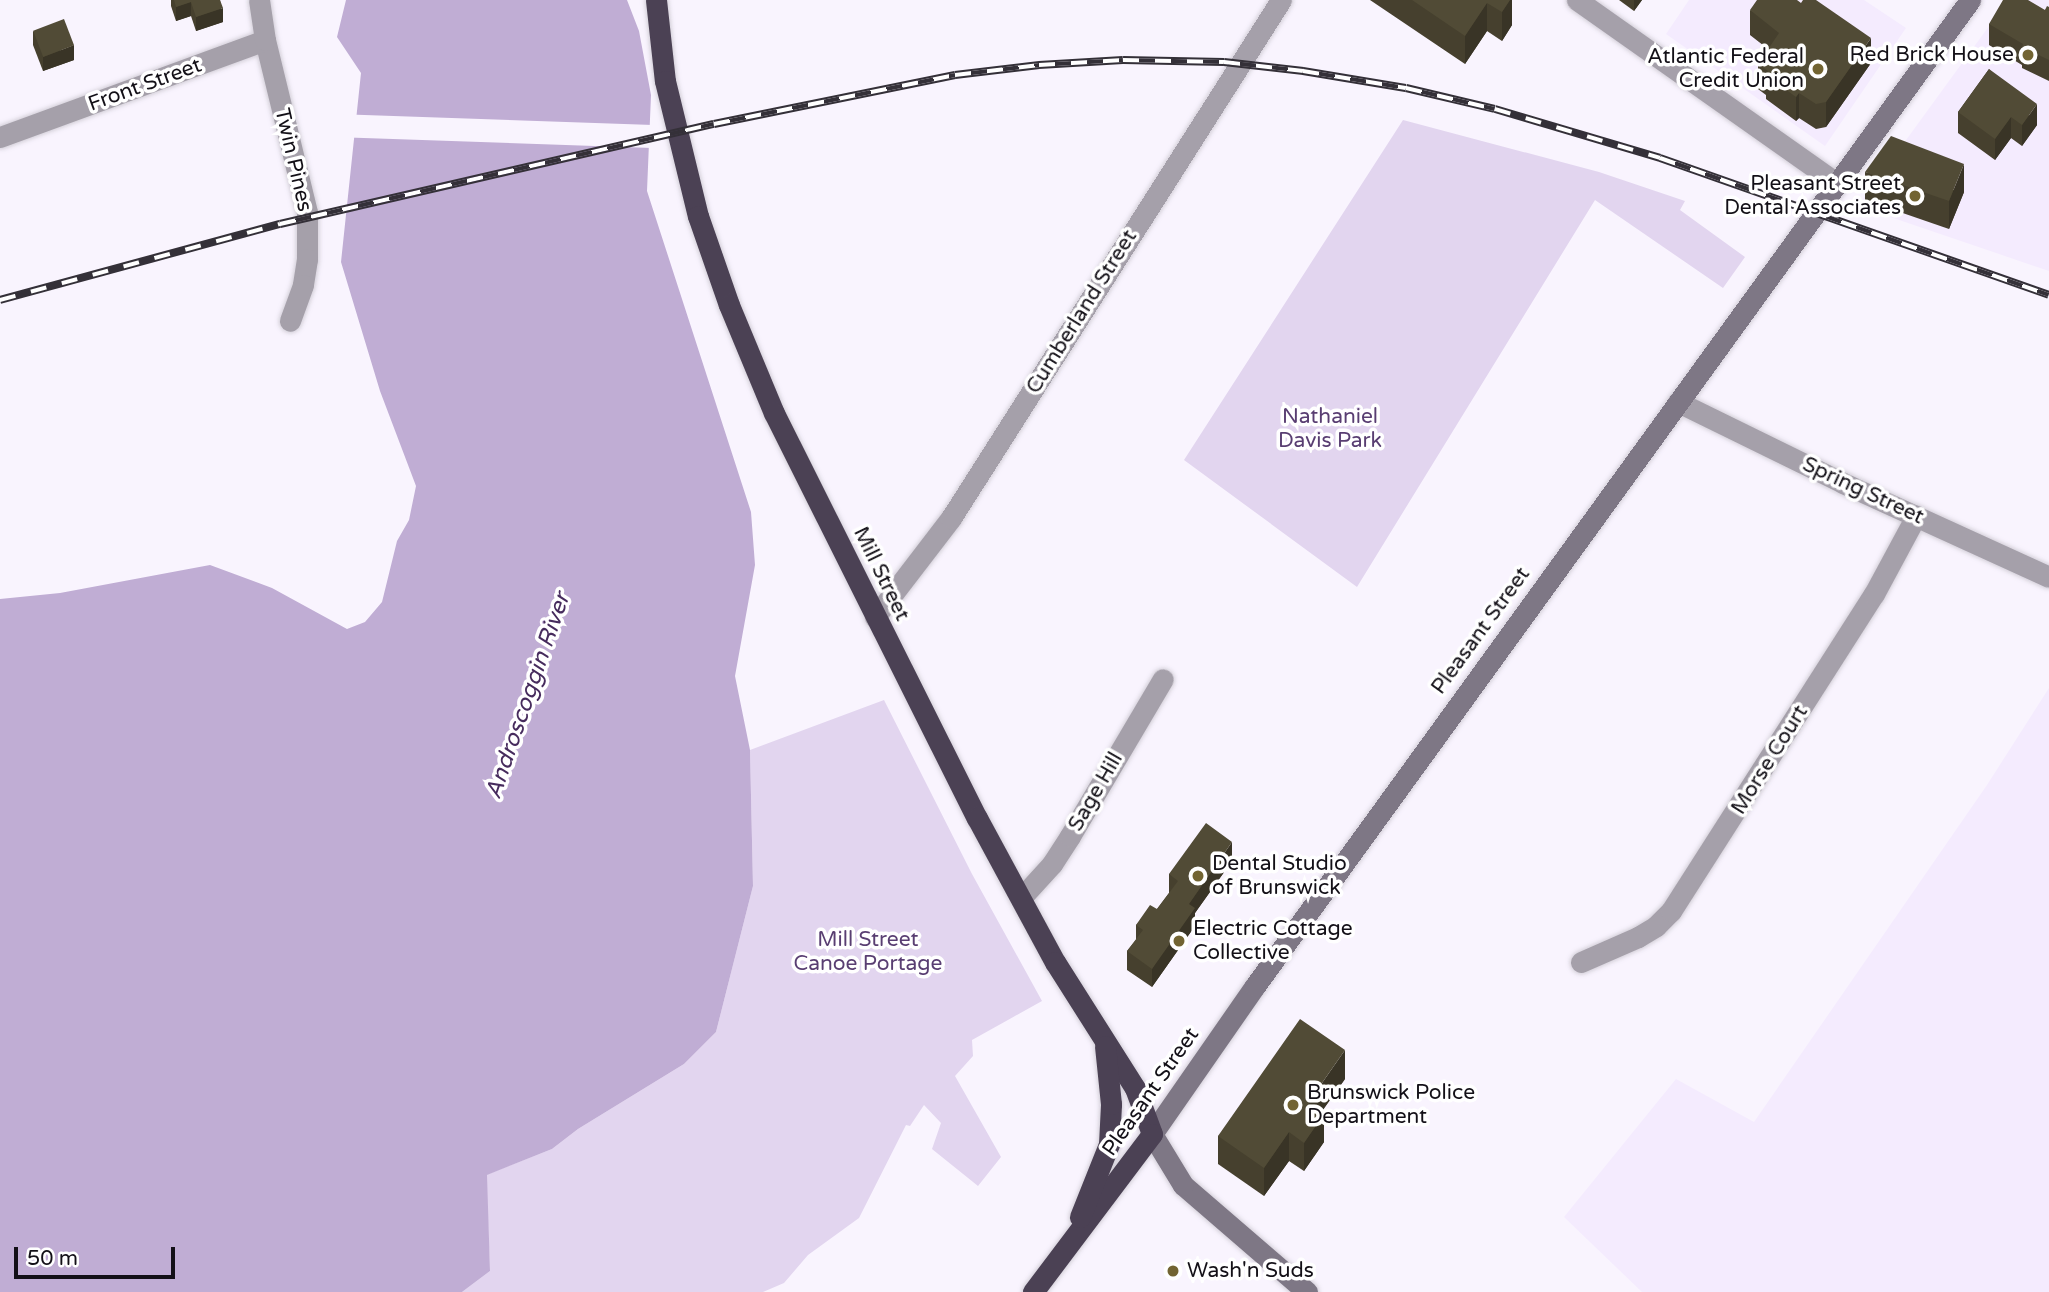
<!DOCTYPE html>
<style>
body{margin:0}
#map{position:relative;width:2049px;height:1292px;overflow:hidden;background:#f9f4fe;font-family:"Varela Round",sans-serif}
div>[style]{position:absolute}
.built>*{inset:0;background:#f4ebfe}
.green>*{inset:0;background:#e2d5ef}
.water>*{inset:0;background:#c0add4}
.pier>*{inset:0;background:#f9f4fe;transform-origin:0 0}
.roads{filter:drop-shadow(0 0 2px #d4d0d9) drop-shadow(0 0 2px #d4d0d9)}
.street>*{height:21px;margin:-10.5px;padding:0 10.5px;transform-origin:10.5px;border-radius:10.5px;background:#a5a0aa}
.secondary>*{height:21px;margin:-10.5px;padding:0 10.5px;transform-origin:10.5px;border-radius:10.5px;background:#7e7785}
.highway>*{height:21px;margin:-10.5px;padding:0 10.5px;transform-origin:10.5px;border-radius:10.5px;background:#4b4154}
.rail>*{height:8px;margin-top:-4px;transform-origin:0;background:repeating-linear-gradient(90deg,#fff 0 16px,#343038 0 32px);box-sizing:border-box;border-block:2px solid #343038}
.wall>*{inset:0;background:#46402e}
.shaded-wall>*{inset:0;background:#393426}
.building>*{inset:0;background:#514b36;transform-origin:0 0}
.dots>*{width:19px;height:19px;translate:-50% -50%;box-sizing:border-box;border:4px solid #fff;border-radius:50%}
span{translate:-50% -50%;white-space:nowrap;text-align:center;line-height:1.15;-webkit-text-stroke:7px #fff;paint-order:stroke}
.poi-label{font-size:21px;color:#131017}
.right{translate:-100% -50%;text-align:right}
.left{translate:0 -50%;text-align:left}
.street-label{font-size:21px;color:#131017}
.park-label{font-size:21px;color:#593e72}
.water-label{font-size:23px;color:#462b5d;font-style:italic}
.scale{position:absolute;left:14px;top:1247px;width:161px;height:32px;box-sizing:border-box;border:4px solid #131017;border-top:0;padding-left:9px;font-size:21px;line-height:24px;white-space:nowrap;color:#131017;-webkit-text-stroke:5px #fff;paint-order:stroke}
</style>
<div id="map">
<div class="built">
<div style="clip-path:polygon(1689px 0,1864px 0,1906px 28px,1825px 146px,1666px 34px)"></div>
<div style="clip-path:polygon(2008px 0,2049px 0,2049px 271px,1858px 206px)"></div>
<div style="clip-path:polygon(2049px 688px,2049px 1292px,1642px 1292px,1564px 1217px,1676px 1079px,1754px 1122px,1987px 785px)"></div>
</div>
<div class="green">
<div style="clip-path:polygon(1403px 120px,1599px 172px,1685px 201px,1680px 210px,1745px 257px,1723px 288px,1595px 200px,1357px 587px,1184px 460px)"></div>
<div style="clip-path:polygon(884px 700px,972px 874px,1042px 1001px,972px 1040px,973px 1056px,955px 1076px,1001px 1157px,978px 1186px,932px 1149px,941px 1123px,924px 1105px,910px 1126px,906px 1125px,859px 1218px,808px 1255px,784px 1283px,763px 1292px,462px 1292px,490px 1271px,486px 1175px,552px 1149px,578px 1129px,684px 1064px,716px 1032px,753px 886px,750px 750px)"></div>
</div>
<div class="water">
<div style="clip-path:polygon(346px 0,627px 0,639px 31px,651px 95px,647px 191px,751px 512px,755px 565px,735px 676px,750px 750px,753px 886px,716px 1032px,684px 1064px,578px 1129px,552px 1149px,487px 1175px,490px 1271px,462px 1292px,0 1292px,0 599px,60px 593px,210px 565px,272px 588px,347px 629px,365px 622px,382px 602px,397px 541px,409px 520px,416px 486px,380px 391px,341px 262px,361px 73px,337px 37px)"></div>
</div>
<div class="pier">
<div style="left:653px;top:125px;width:23px;height:318px;rotate:92deg"></div>
</div>
<div class="roads">
<div class="street">
<div style="left:1577px;top:0;width:317px;rotate:35.2deg"></div>
<div style="left:265px;top:40px;width:177px;rotate:76.3deg"></div>
<div style="left:307px;top:212px;width:47px;rotate:90deg"></div>
<div style="left:307px;top:259px;width:26px;rotate:99deg"></div>
<div style="left:303px;top:285px;width:38px;rotate:110deg"></div>
<div style="left:0;top:137px;width:282px;rotate:-20.1deg"></div>
<div style="left:265px;top:40px;width:40px;rotate:-98.5deg"></div>
<div style="left:1678px;top:402px;width:184px;rotate:26.1deg"></div>
<div style="left:1843px;top:483px;width:226px;rotate:24.5deg"></div>
<div style="left:875px;top:617px;width:125px;rotate:-52.5deg"></div>
<div style="left:951px;top:518px;width:614px;rotate:-57.5deg"></div>
<div style="left:1021px;top:898px;width:46px;rotate:-47.6deg"></div>
<div style="left:1052px;top:864px;width:33px;rotate:-57deg"></div>
<div style="left:1070px;top:836px;width:182px;rotate:-59.4deg"></div>
<div style="left:1581px;top:962px;width:62px;rotate:-23.7deg"></div>
<div style="left:1638px;top:937px;width:21px;rotate:-31deg"></div>
<div style="left:1656px;top:926px;width:21px;rotate:-45deg"></div>
<div style="left:1671px;top:911px;width:376px;rotate:-57.4deg"></div>
<div style="left:1874px;top:594px;width:89px;rotate:-61.7deg"></div>
</div>
<div class="secondary">
<div style="left:1307px;top:1292px;width:164px;rotate:-139.2deg"></div>
<div style="left:1183px;top:1185px;width:60px;rotate:-121.3deg"></div>
<div style="left:1152px;top:1134px;width:180px;rotate:-55.2deg"></div>
<div style="left:1255px;top:986px;width:1218px;rotate:-54.05deg"></div>
</div>
<div class="highway">
<div style="left:656px;top:0;width:81px;rotate:83.7deg"></div>
<div style="left:665px;top:81px;width:139px;rotate:76.3deg"></div>
<div style="left:698px;top:216px;width:94px;rotate:70.8deg"></div>
<div style="left:729px;top:305px;width:117px;rotate:67.4deg"></div>
<div style="left:774px;top:413px;width:453px;rotate:63.4deg"></div>
<div style="left:977px;top:818px;width:164px;rotate:61.6deg"></div>
<div style="left:1055px;top:962px;width:149px;rotate:57.6deg"></div>
<div style="left:1135px;top:1088px;width:49px;rotate:69.7deg"></div>
<div style="left:1152px;top:1134px;width:198px;rotate:127deg"></div>
<div style="left:1080px;top:1217px;width:79px;rotate:-68.3deg"></div>
<div style="left:1109px;top:1144px;width:40px;rotate:-87.1deg"></div>
<div style="left:1111px;top:1104px;width:58px;rotate:-95.9deg"></div>
</div>
</div>
<div class="rail">
<div style="left:0;top:300px;width:290px;rotate:-15.2deg"></div>
<div style="left:280px;top:224px;width:445px;rotate:-13deg"></div>
<div style="left:714px;top:124px;width:246px;rotate:-11.5deg"></div>
<div style="left:955px;top:75px;width:85px;rotate:-6.8deg"></div>
<div style="left:1039px;top:65px;width:84px;rotate:-3.4deg"></div>
<div style="left:1123px;top:60px;width:101px;rotate:1.1deg"></div>
<div style="left:1224px;top:62px;width:80px;rotate:6.5deg"></div>
<div style="left:1303px;top:71px;width:104px;rotate:9.4deg"></div>
<div style="left:1406px;top:88px;width:91px;rotate:13.3deg"></div>
<div style="left:1495px;top:109px;width:172px;rotate:16.5deg"></div>
<div style="left:1660px;top:158px;width:412px;rotate:19.4deg"></div>
</div>
<div class="wall">
<div style="clip-path:polygon(171px 0,220px 0,223px 22px,196px 31px,191px 16px,176px 21px,171px 6px)"></div>
<div style="clip-path:polygon(1370px 0,1512px 0,1512px 25px,1502px 41px,1487px 31px,1465px 64px)"></div>
<div style="clip-path:polygon(1619px 0,1642px 0,1634px 11px)"></div>
<div style="clip-path:polygon(2049px 7px,2049px 81px,2022px 68px,2022px 65px,1989px 45px,1989px 24px,2045px 10px)"></div>
<div style="clip-path:polygon(1750px 10px,1871px 63px,1826px 127px,1816px 129px,1799px 118px,1796px 121px,1766px 99px,1766px 95px,1758px 89px,1758px 64px,1768px 49px,1750px 35px)"></div>
<div style="clip-path:polygon(33px 31px,74px 60px,43px 71px,33px 45px)"></div>
<div style="clip-path:polygon(1989px 69px,2037px 125px,2022px 146px,2011px 138px,1995px 160px,1958px 133px,1958px 112px)"></div>
<div style="clip-path:polygon(1865px 172px,1964px 192px,1949px 229px,1865px 200px)"></div>
<div style="clip-path:polygon(1232px 861px,1195px 913px,1195px 926px,1152px 987px,1127px 970px,1127px 951px,1136px 940px,1136px 925px,1157px 909px,1169px 893px,1169px 874px)"></div>
<div style="clip-path:polygon(1345px 1079px,1321px 1112px,1324px 1142px,1304px 1171px,1289px 1161px,1264px 1196px,1218px 1164px,1218px 1136px)"></div>
</div>
<div class="shaded-wall">
<div style="clip-path:polygon(1510px 0,1512px 0,1512px 25px,1502px 41px,1502px 12px)"></div>
<div style="clip-path:polygon(1634px 0,1642px 0,1634px 11px)"></div>
<div style="clip-path:polygon(191px 2px,191px 16px,176px 21px,176px 7px)"></div>
<div style="clip-path:polygon(1487px 3px,1487px 31px,1465px 64px,1465px 36px)"></div>
<div style="clip-path:polygon(223px 8px,223px 22px,196px 31px,196px 17px)"></div>
<div style="clip-path:polygon(1871px 38px,1871px 63px,1826px 127px,1826px 102px)"></div>
<div style="clip-path:polygon(74px 45px,74px 60px,43px 71px,43px 57px)"></div>
<div style="clip-path:polygon(1799px 93px,1799px 118px,1796px 121px,1796px 97px)"></div>
<div style="clip-path:polygon(2037px 104px,2037px 125px,2022px 146px,2022px 125px)"></div>
<div style="clip-path:polygon(2011px 117px,2011px 138px,1995px 160px,1995px 139px)"></div>
<div style="clip-path:polygon(1964px 164px,1964px 192px,1949px 229px,1949px 201px)"></div>
<div style="clip-path:polygon(1232px 842px,1232px 861px,1195px 913px,1195px 926px,1152px 987px,1152px 969px,1189px 904px)"></div>
<div style="clip-path:polygon(1345px 1050px,1345px 1079px,1308px 1131px,1308px 1103px)"></div>
<div style="clip-path:polygon(1324px 1114px,1324px 1142px,1304px 1171px,1304px 1143px)"></div>
<div style="clip-path:polygon(1289px 1132px,1289px 1161px,1264px 1196px,1264px 1168px)"></div>
</div>
<div class="building">
<div style="clip-path:polygon(174px 0,220px 0,223px 8px,196px 17px,191px 2px,176px 7px)"></div>
<div style="clip-path:polygon(1412px 0,1510px 0,1502px 12px,1487px 3px,1465px 36px)"></div>
<div style="clip-path:polygon(1757px 0,1797px 0,1801px 3px,1803px 0,1816px 0,1871px 38px,1826px 102px,1816px 104px,1799px 93px,1796px 97px,1766px 75px,1768px 71px,1758px 64px,1779px 33px,1750px 10px)"></div>
<div style="clip-path:polygon(2003px 0,2028px 0,2045px 10px,2047px 6px,2049px 7px,2049px 60px,2022px 47px,2023px 44px,1989px 24px)"></div>
<div style="left:64px;top:19px;width:28px;height:33px;rotate:69deg"></div>
<div style="clip-path:polygon(1989px 69px,2037px 104px,2022px 125px,2011px 117px,1995px 139px,1958px 112px)"></div>
<div style="clip-path:polygon(1891px 136px,1964px 164px,1949px 201px,1865px 172px)"></div>
<div style="clip-path:polygon(1206px 823px,1232px 842px,1189px 904px,1195px 908px,1152px 969px,1127px 951px,1143px 930px,1136px 925px,1150px 905px,1157px 909px,1178px 881px,1169px 874px)"></div>
<div style="clip-path:polygon(1300px 1019px,1345px 1050px,1308px 1103px,1324px 1114px,1304px 1143px,1289px 1132px,1264px 1168px,1218px 1136px)"></div>
</div>
<div class="dots">
<div style="left:2028px;top:55px;background:#726432"></div>
<div style="left:1818px;top:69px;background:#726432"></div>
<div style="left:1915px;top:196px;background:#726432"></div>
<div style="left:1198px;top:876px;background:#726432"></div>
<div style="left:1179px;top:941px;background:#726432"></div>
<div style="left:1293px;top:1105px;background:#726432"></div>
<div style="left:1173px;top:1271px;background:#726432"></div>
</div>
<div class="poi-label">
<span class="right" style="left:2014px;top:55px">Red Brick House</span>
<span class="right" style="left:1804px;top:69px">Atlantic Federal<br>Credit Union</span>
<span class="right" style="left:1901px;top:196px">Pleasant Street<br>Dental Associates</span>
<span class="left" style="left:1212px;top:876px">Dental Studio<br>of Brunswick</span>
<span class="left" style="left:1193px;top:941px">Electric Cottage<br>Collective</span>
<span class="left" style="left:1307px;top:1105px">Brunswick Police<br>Department</span>
<span class="left" style="left:1187px;top:1271px">Wash'n Suds</span>
</div>
<div class="street-label">
<span style="left:145px;top:85px;rotate:-20deg">Front Street</span>
<span style="left:293px;top:160px;rotate:77deg">Twin Pines</span>
<span style="left:1082px;top:312px;rotate:-58deg">Cumberland Street</span>
<span style="left:1863px;top:491px;rotate:25deg">Spring Street</span>
<span style="left:881px;top:574px;rotate:64deg">Mill Street</span>
<span style="left:1481px;top:631px;rotate:-54deg">Pleasant Street</span>
<span style="left:1770px;top:760px;rotate:-58deg">Morse Court</span>
<span style="left:1096px;top:792px;rotate:-60deg">Sage Hill</span>
<span style="left:1151px;top:1092px;rotate:-55deg">Pleasant Street</span>
</div>
<div class="park-label">
<span style="left:1330px;top:429px">Nathaniel<br>Davis Park</span>
<span style="left:868px;top:952px">Mill Street<br>Canoe Portage</span>
</div>
<div class="water-label">
<span style="left:528px;top:696px;rotate:-71deg">Androscoggin River</span>
</div>
<div class="scale">50 m</div>
</div>
